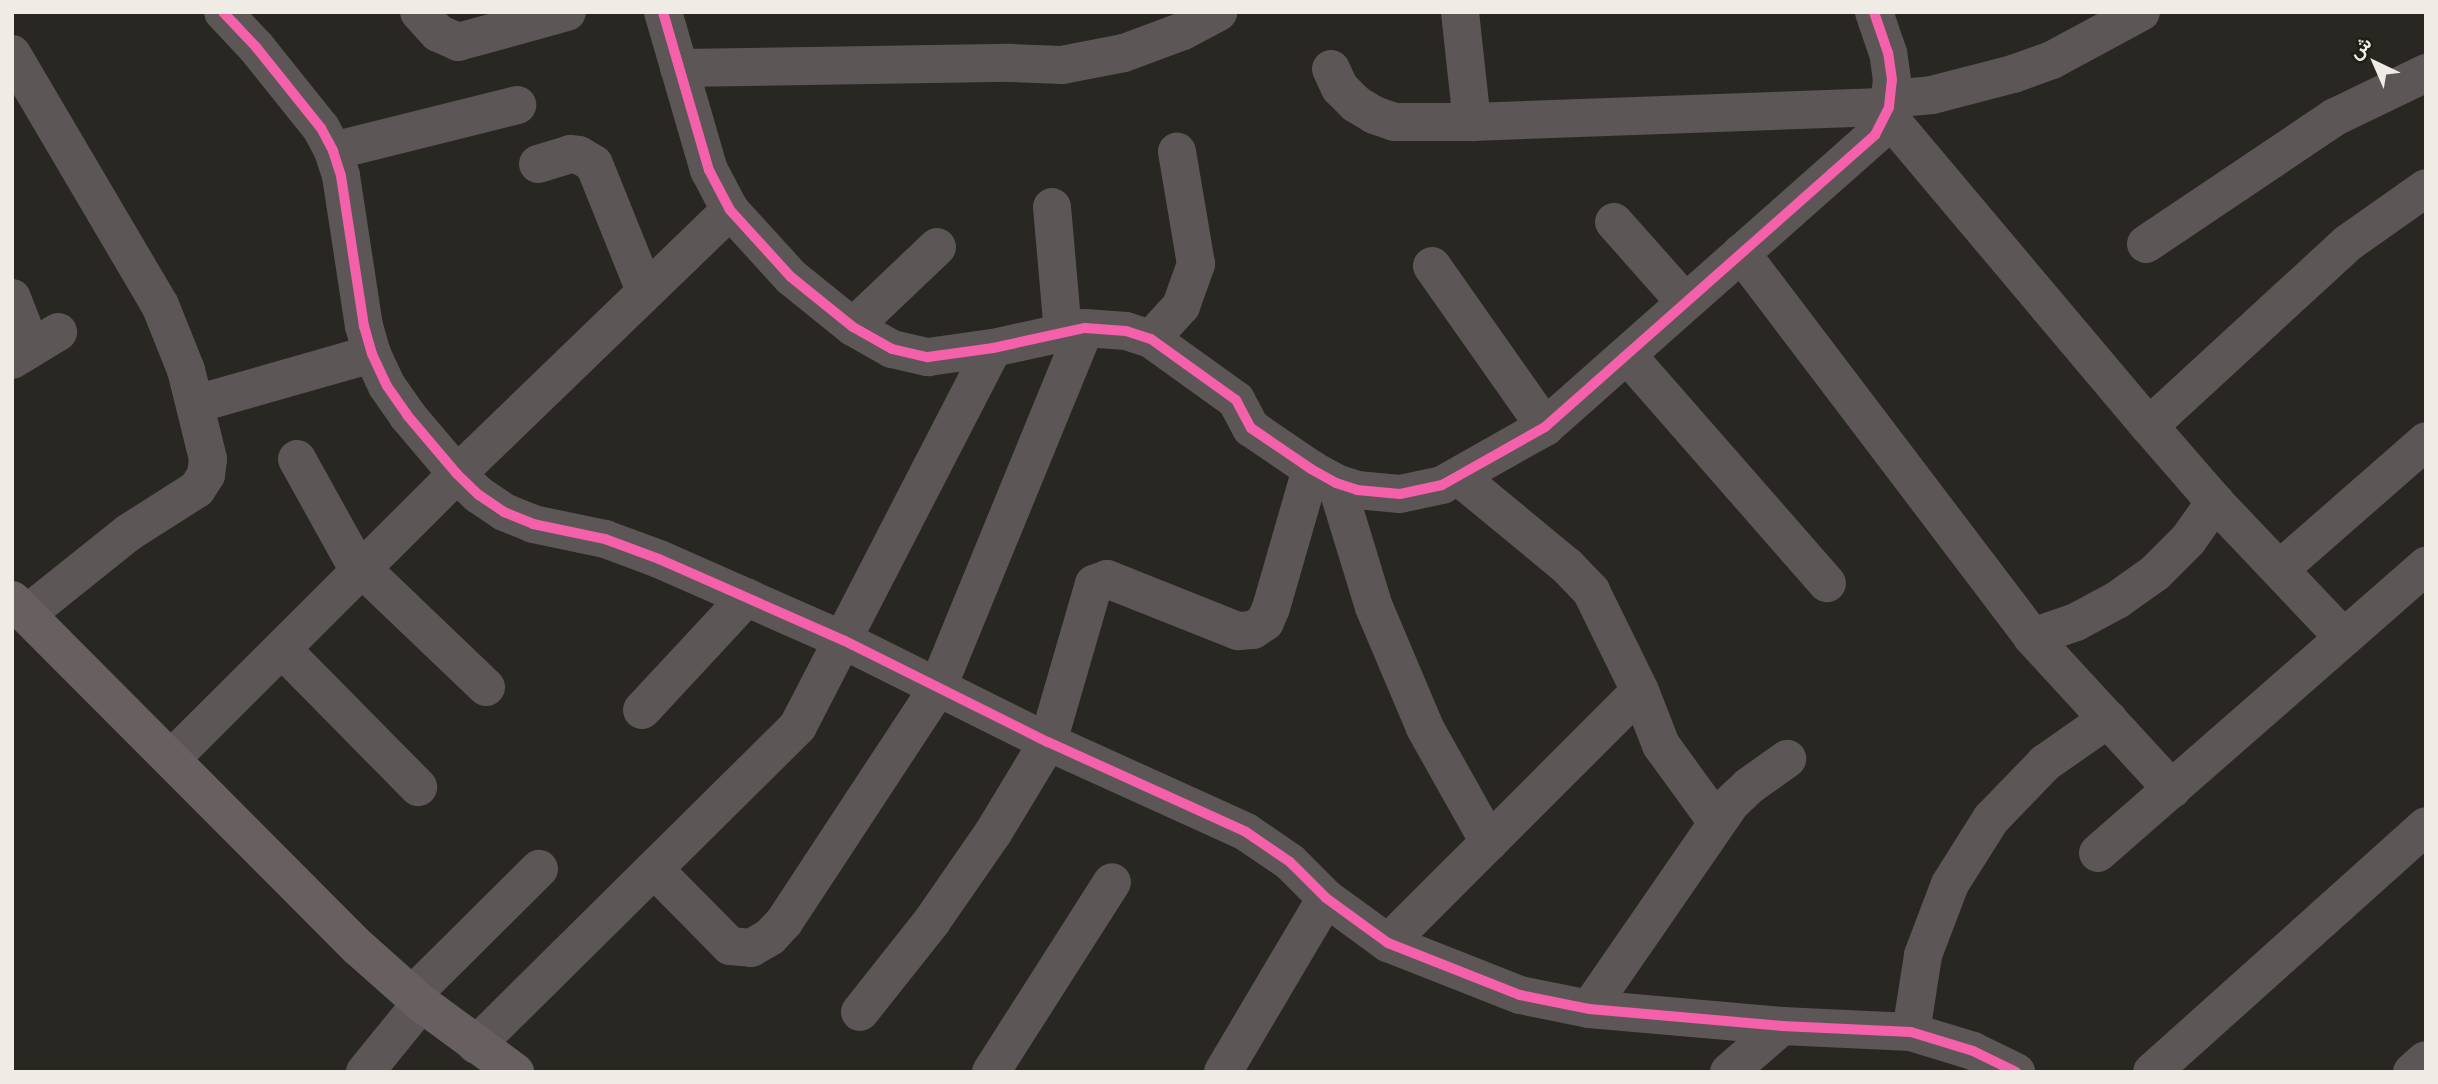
<!DOCTYPE html>
<meta charset="utf-8">
<style>
body{margin:0}
#map{position:relative;width:2438px;height:1084px;overflow:hidden;background:#282722;font-family:Figtree,Vazirmatn,sans-serif}
div>[style]{position:absolute}
.street>*{height:38px;margin:-19px;padding:0 19px;transform-origin:19px;border-radius:19px;background:#5c5657}
.secondary>*{height:38px;margin:-19px;padding:0 19px;transform-origin:19px;border-radius:19px;background:#685f61}
.cycleway>*{height:10px;margin:-5px;padding:0 5px;transform-origin:5px;border-radius:5px;background:#f560ab}
span{translate:-50% -50%;white-space:nowrap;text-align:center;line-height:1.15;-webkit-text-stroke:5px #211f15;paint-order:stroke}
.frame{position:absolute;inset:0;border:14px solid #eeece5;pointer-events:none}
.north{position:absolute;left:2340px;top:28px;width:70px;height:70px;-webkit-text-stroke:5px #211f15;paint-order:stroke;rotate:316deg;font-size:19px;font-weight:700;line-height:28px;text-align:center;color:#eeece5}
.north::after{content:'';display:block;margin:auto;width:24px;height:32px;background:#eeece5;clip-path:polygon(50% 0,100% 100%,50% 72%,0 100%)}
</style>
<div id="map">
<div class="street">
<div style="left:223px;top:12px;width:48px;rotate:46.7deg"></div>
<div style="left:256px;top:47px;width:104px;rotate:51.3deg"></div>
<div style="left:321px;top:128px;width:26px;rotate:62deg"></div>
<div style="left:333px;top:151px;width:26px;rotate:72deg"></div>
<div style="left:341px;top:176px;width:152px;rotate:81.3deg"></div>
<div style="left:364px;top:326px;width:29px;rotate:74deg"></div>
<div style="left:372px;top:354px;width:35px;rotate:65deg"></div>
<div style="left:387px;top:386px;width:35px;rotate:55deg"></div>
<div style="left:407px;top:415px;width:77px;rotate:49.7deg"></div>
<div style="left:457px;top:474px;width:30px;rotate:44deg"></div>
<div style="left:479px;top:495px;width:30px;rotate:34deg"></div>
<div style="left:504px;top:512px;width:31px;rotate:22deg"></div>
<div style="left:533px;top:524px;width:74px;rotate:11.8deg"></div>
<div style="left:605px;top:539px;width:58px;rotate:20.3deg"></div>
<div style="left:659px;top:559px;width:201px;rotate:23.8deg"></div>
<div style="left:843px;top:640px;width:229px;rotate:26.5deg"></div>
<div style="left:1048px;top:742px;width:217px;rotate:24.4deg"></div>
<div style="left:1246px;top:832px;width:53px;rotate:34.3deg"></div>
<div style="left:1290px;top:862px;width:51px;rotate:45deg"></div>
<div style="left:1326px;top:898px;width:77px;rotate:36deg"></div>
<div style="left:1388px;top:943px;width:142px;rotate:21.5deg"></div>
<div style="left:1520px;top:995px;width:70px;rotate:11.5deg"></div>
<div style="left:1589px;top:1009px;width:194px;rotate:5deg"></div>
<div style="left:1782px;top:1026px;width:129px;rotate:2.7deg"></div>
<div style="left:1911px;top:1032px;width:65px;rotate:17deg"></div>
<div style="left:1973px;top:1051px;width:48px;rotate:26deg"></div>
<div style="left:419px;top:12px;width:28px;rotate:48deg"></div>
<div style="left:438px;top:33px;width:22px;rotate:24deg"></div>
<div style="left:458px;top:42px;width:113px;rotate:-15.4deg"></div>
<div style="left:663px;top:12px;width:165px;rotate:73.8deg"></div>
<div style="left:709px;top:170px;width:45px;rotate:62.3deg"></div>
<div style="left:730px;top:210px;width:91px;rotate:47.7deg"></div>
<div style="left:791px;top:277px;width:80px;rotate:38.9deg"></div>
<div style="left:853px;top:327px;width:45px;rotate:29.4deg"></div>
<div style="left:892px;top:349px;width:37px;rotate:13deg"></div>
<div style="left:928px;top:357px;width:66px;rotate:-7.9deg"></div>
<div style="left:993px;top:348px;width:94px;rotate:-12.3deg"></div>
<div style="left:1085px;top:328px;width:41px;rotate:4.2deg"></div>
<div style="left:1126px;top:331px;width:26px;rotate:18deg"></div>
<div style="left:1151px;top:339px;width:105px;rotate:35.7deg"></div>
<div style="left:1236px;top:400px;width:32px;rotate:62deg"></div>
<div style="left:1251px;top:428px;width:73px;rotate:34.3deg"></div>
<div style="left:1311px;top:469px;width:29px;rotate:29deg"></div>
<div style="left:1336px;top:483px;width:22px;rotate:18deg"></div>
<div style="left:1357px;top:490px;width:43px;rotate:5.3deg"></div>
<div style="left:1400px;top:494px;width:43px;rotate:-12.1deg"></div>
<div style="left:1442px;top:485px;width:118px;rotate:-29.4deg"></div>
<div style="left:1545px;top:427px;width:441px;rotate:-41.5deg"></div>
<div style="left:1875px;top:135px;width:31px;rotate:-63deg"></div>
<div style="left:1889px;top:107px;width:27px;rotate:-84deg"></div>
<div style="left:1892px;top:80px;width:27px;rotate:-98deg"></div>
<div style="left:1888px;top:53px;width:43px;rotate:-108.9deg"></div>
<div style="left:1460px;top:12px;width:111px;rotate:83.8deg"></div>
<div style="left:12px;top:54px;width:291px;rotate:59.5deg"></div>
<div style="left:160px;top:305px;width:70px;rotate:68.2deg"></div>
<div style="left:186px;top:370px;width:92px;rotate:76.1deg"></div>
<div style="left:208px;top:459px;width:16px;rotate:97deg"></div>
<div style="left:206px;top:475px;width:17px;rotate:123deg"></div>
<div style="left:197px;top:489px;width:82px;rotate:147.5deg"></div>
<div style="left:128px;top:533px;width:129px;rotate:141.3deg"></div>
<div style="left:679px;top:68px;width:331px;rotate:-0.9deg"></div>
<div style="left:1010px;top:63px;width:52px;rotate:2.2deg"></div>
<div style="left:1062px;top:65px;width:63px;rotate:-11deg"></div>
<div style="left:1124px;top:53px;width:63px;rotate:-20.4deg"></div>
<div style="left:1183px;top:31px;width:40px;rotate:-28deg"></div>
<div style="left:1331px;top:69px;width:21px;rotate:65deg"></div>
<div style="left:1340px;top:88px;width:23px;rotate:45deg"></div>
<div style="left:1356px;top:104px;width:21px;rotate:31deg"></div>
<div style="left:1374px;top:115px;width:21px;rotate:19deg"></div>
<div style="left:1394px;top:122px;width:78px"></div>
<div style="left:1472px;top:122px;width:417px;rotate:-2.1deg"></div>
<div style="left:1890px;top:99px;width:42px;rotate:-5.4deg"></div>
<div style="left:1932px;top:95px;width:84px;rotate:-14.5deg"></div>
<div style="left:2013px;top:74px;width:41px;rotate:-19.7deg"></div>
<div style="left:2052px;top:60px;width:101px;rotate:-28.3deg"></div>
<div style="left:1886px;top:114px;width:408px;rotate:49.9deg"></div>
<div style="left:2149px;top:426px;width:101px;rotate:49deg"></div>
<div style="left:2215px;top:502px;width:187px;rotate:46.5deg"></div>
<div style="left:333px;top:151px;width:190px;rotate:-14deg"></div>
<div style="left:538px;top:164px;width:34px;rotate:-17deg"></div>
<div style="left:570px;top:154px;width:9px;rotate:6deg"></div>
<div style="left:579px;top:155px;width:17px;rotate:31deg"></div>
<div style="left:594px;top:164px;width:137px;rotate:68.1deg"></div>
<div style="left:1052px;top:207px;width:126px;rotate:85deg"></div>
<div style="left:1614px;top:222px;width:107px;rotate:48.4deg"></div>
<div style="left:2146px;top:244px;width:228px;rotate:-33.9deg"></div>
<div style="left:2335px;top:117px;width:101px;rotate:-25.8deg"></div>
<div style="left:1741px;top:253px;width:482px;rotate:52.8deg"></div>
<div style="left:2032px;top:637px;width:207px;rotate:47.4deg"></div>
<div style="left:1432px;top:266px;width:197px;rotate:54.9deg"></div>
<div style="left:12px;top:298px;width:53px;rotate:68.8deg"></div>
<div style="left:853px;top:327px;width:116px;rotate:-43.6deg"></div>
<div style="left:1151px;top:339px;width:45px;rotate:-47.7deg"></div>
<div style="left:1181px;top:306px;width:45px;rotate:-70.3deg"></div>
<div style="left:1196px;top:264px;width:114px;rotate:-99.6deg"></div>
<div style="left:1628px;top:356px;width:302px;rotate:48.8deg"></div>
<div style="left:12px;top:360px;width:54px;rotate:-31.3deg"></div>
<div style="left:196px;top:404px;width:183px;rotate:-15.9deg"></div>
<div style="left:2149px;top:426px;width:270px;rotate:-42.6deg"></div>
<div style="left:2348px;top:243px;width:95px;rotate:-35.2deg"></div>
<div style="left:297px;top:459px;width:115px;rotate:61deg"></div>
<div style="left:353px;top:560px;width:184px;rotate:43.7deg"></div>
<div style="left:1459px;top:477px;width:140px;rotate:39.5deg"></div>
<div style="left:1567px;top:566px;width:35px;rotate:46deg"></div>
<div style="left:1591px;top:591px;width:111px;rotate:63.9deg"></div>
<div style="left:1640px;top:691px;width:58px;rotate:68.7deg"></div>
<div style="left:1661px;top:745px;width:95px;rotate:54deg"></div>
<div style="left:1336px;top:483px;width:130px;rotate:73deg"></div>
<div style="left:1374px;top:607px;width:131px;rotate:67.1deg"></div>
<div style="left:1425px;top:728px;width:131px;rotate:60.7deg"></div>
<div style="left:2280px;top:569px;width:194px;rotate:-41.2deg"></div>
<div style="left:2032px;top:637px;width:46px;rotate:-18.8deg"></div>
<div style="left:2076px;top:622px;width:47px;rotate:-28.2deg"></div>
<div style="left:2117px;top:600px;width:47px;rotate:-35.4deg"></div>
<div style="left:2155px;top:573px;width:47px;rotate:-45deg"></div>
<div style="left:2188px;top:540px;width:47px;rotate:-54.6deg"></div>
<div style="left:282px;top:649px;width:194px;rotate:45.4deg"></div>
<div style="left:642px;top:710px;width:154px;rotate:-47.1deg"></div>
<div style="left:171px;top:759px;width:404px;rotate:-44.9deg"></div>
<div style="left:457px;top:474px;width:380px;rotate:-44deg"></div>
<div style="left:2098px;top:853px;width:436px;rotate:-41.2deg"></div>
<div style="left:654px;top:869px;width:108px;rotate:45.4deg"></div>
<div style="left:730px;top:946px;width:21px;rotate:5deg"></div>
<div style="left:751px;top:948px;width:22px;rotate:-30deg"></div>
<div style="left:770px;top:937px;width:21px;rotate:-47deg"></div>
<div style="left:784px;top:922px;width:279px;rotate:-56.7deg"></div>
<div style="left:937px;top:689px;width:390px;rotate:-67.7deg"></div>
<div style="left:1388px;top:943px;width:356px;rotate:-45deg"></div>
<div style="left:412px;top:995px;width:179px;rotate:-44.8deg"></div>
<div style="left:1589px;top:1009px;width:250px;rotate:-55.4deg"></div>
<div style="left:1731px;top:803px;width:25px;rotate:-43deg"></div>
<div style="left:1749px;top:786px;width:47px;rotate:-35.4deg"></div>
<div style="left:860px;top:1012px;width:116px;rotate:-51.6deg"></div>
<div style="left:932px;top:921px;width:107px;rotate:-55.3deg"></div>
<div style="left:993px;top:833px;width:106px;rotate:-58.9deg"></div>
<div style="left:1048px;top:742px;width:165px;rotate:-73.8deg"></div>
<div style="left:1094px;top:584px;width:14px;rotate:-21deg"></div>
<div style="left:1107px;top:579px;width:141px;rotate:21.7deg"></div>
<div style="left:1238px;top:631px;width:15px;rotate:-4deg"></div>
<div style="left:1253px;top:630px;width:14px;rotate:-34deg"></div>
<div style="left:1265px;top:622px;width:15px;rotate:-67deg"></div>
<div style="left:1271px;top:608px;width:145px;rotate:-73.9deg"></div>
<div style="left:1911px;top:1032px;width:78px;rotate:-81.1deg"></div>
<div style="left:1923px;top:955px;width:76px;rotate:-69.2deg"></div>
<div style="left:1950px;top:884px;width:77px;rotate:-57.8deg"></div>
<div style="left:1991px;top:819px;width:78px;rotate:-46deg"></div>
<div style="left:2045px;top:763px;width:77px;rotate:-34.9deg"></div>
<div style="left:476px;top:1045px;width:453px;rotate:-44.7deg"></div>
<div style="left:798px;top:726px;width:425px;rotate:-62.7deg"></div>
<div style="left:365px;top:1072px;width:89px;rotate:-50.9deg"></div>
<div style="left:991px;top:1072px;width:225px;rotate:-57.5deg"></div>
<div style="left:1223px;top:1072px;width:202px;rotate:-59.4deg"></div>
<div style="left:1729px;top:1072px;width:70px;rotate:-41deg"></div>
<div style="left:2152px;top:1072px;width:368px;rotate:-41.9deg"></div>
<div style="left:2412px;top:1072px;width:18px;rotate:-41deg"></div>
</div>
<div class="secondary">
<div style="left:12px;top:600px;width:491px;rotate:45.1deg"></div>
<div style="left:359px;top:948px;width:83px;rotate:41.6deg"></div>
<div style="left:421px;top:1003px;width:117px;rotate:36.3deg"></div>
</div>
<div class="cycleway">
<div style="left:223px;top:12px;width:48px;rotate:46.7deg"></div>
<div style="left:256px;top:47px;width:104px;rotate:51.3deg"></div>
<div style="left:321px;top:128px;width:26px;rotate:62deg"></div>
<div style="left:333px;top:151px;width:26px;rotate:72deg"></div>
<div style="left:341px;top:176px;width:152px;rotate:81.3deg"></div>
<div style="left:364px;top:326px;width:29px;rotate:74deg"></div>
<div style="left:372px;top:354px;width:35px;rotate:65deg"></div>
<div style="left:387px;top:386px;width:35px;rotate:55deg"></div>
<div style="left:407px;top:415px;width:77px;rotate:49.7deg"></div>
<div style="left:457px;top:474px;width:30px;rotate:44deg"></div>
<div style="left:479px;top:495px;width:30px;rotate:34deg"></div>
<div style="left:504px;top:512px;width:31px;rotate:22deg"></div>
<div style="left:533px;top:524px;width:74px;rotate:11.8deg"></div>
<div style="left:605px;top:539px;width:58px;rotate:20.3deg"></div>
<div style="left:659px;top:559px;width:201px;rotate:23.8deg"></div>
<div style="left:843px;top:640px;width:229px;rotate:26.5deg"></div>
<div style="left:1048px;top:742px;width:217px;rotate:24.4deg"></div>
<div style="left:1246px;top:832px;width:53px;rotate:34.3deg"></div>
<div style="left:1290px;top:862px;width:51px;rotate:45deg"></div>
<div style="left:1326px;top:898px;width:77px;rotate:36deg"></div>
<div style="left:1388px;top:943px;width:142px;rotate:21.5deg"></div>
<div style="left:1520px;top:995px;width:70px;rotate:11.5deg"></div>
<div style="left:1589px;top:1009px;width:194px;rotate:5deg"></div>
<div style="left:1782px;top:1026px;width:129px;rotate:2.7deg"></div>
<div style="left:1911px;top:1032px;width:65px;rotate:17deg"></div>
<div style="left:1973px;top:1051px;width:48px;rotate:26deg"></div>
<div style="left:663px;top:12px;width:165px;rotate:73.8deg"></div>
<div style="left:709px;top:170px;width:45px;rotate:62.3deg"></div>
<div style="left:730px;top:210px;width:91px;rotate:47.7deg"></div>
<div style="left:791px;top:277px;width:80px;rotate:38.9deg"></div>
<div style="left:853px;top:327px;width:45px;rotate:29.4deg"></div>
<div style="left:892px;top:349px;width:37px;rotate:13deg"></div>
<div style="left:928px;top:357px;width:66px;rotate:-7.9deg"></div>
<div style="left:993px;top:348px;width:94px;rotate:-12.3deg"></div>
<div style="left:1085px;top:328px;width:41px;rotate:4.2deg"></div>
<div style="left:1126px;top:331px;width:26px;rotate:18deg"></div>
<div style="left:1151px;top:339px;width:105px;rotate:35.7deg"></div>
<div style="left:1236px;top:400px;width:32px;rotate:62deg"></div>
<div style="left:1251px;top:428px;width:73px;rotate:34.3deg"></div>
<div style="left:1311px;top:469px;width:29px;rotate:29deg"></div>
<div style="left:1336px;top:483px;width:22px;rotate:18deg"></div>
<div style="left:1357px;top:490px;width:43px;rotate:5.3deg"></div>
<div style="left:1400px;top:494px;width:43px;rotate:-12.1deg"></div>
<div style="left:1442px;top:485px;width:118px;rotate:-29.4deg"></div>
<div style="left:1545px;top:427px;width:441px;rotate:-41.5deg"></div>
<div style="left:1875px;top:135px;width:31px;rotate:-63deg"></div>
<div style="left:1889px;top:107px;width:27px;rotate:-84deg"></div>
<div style="left:1892px;top:80px;width:27px;rotate:-98deg"></div>
<div style="left:1888px;top:53px;width:43px;rotate:-108.9deg"></div>
</div>
<div class="frame"></div>
<div class="north">ش</div>
</div>
